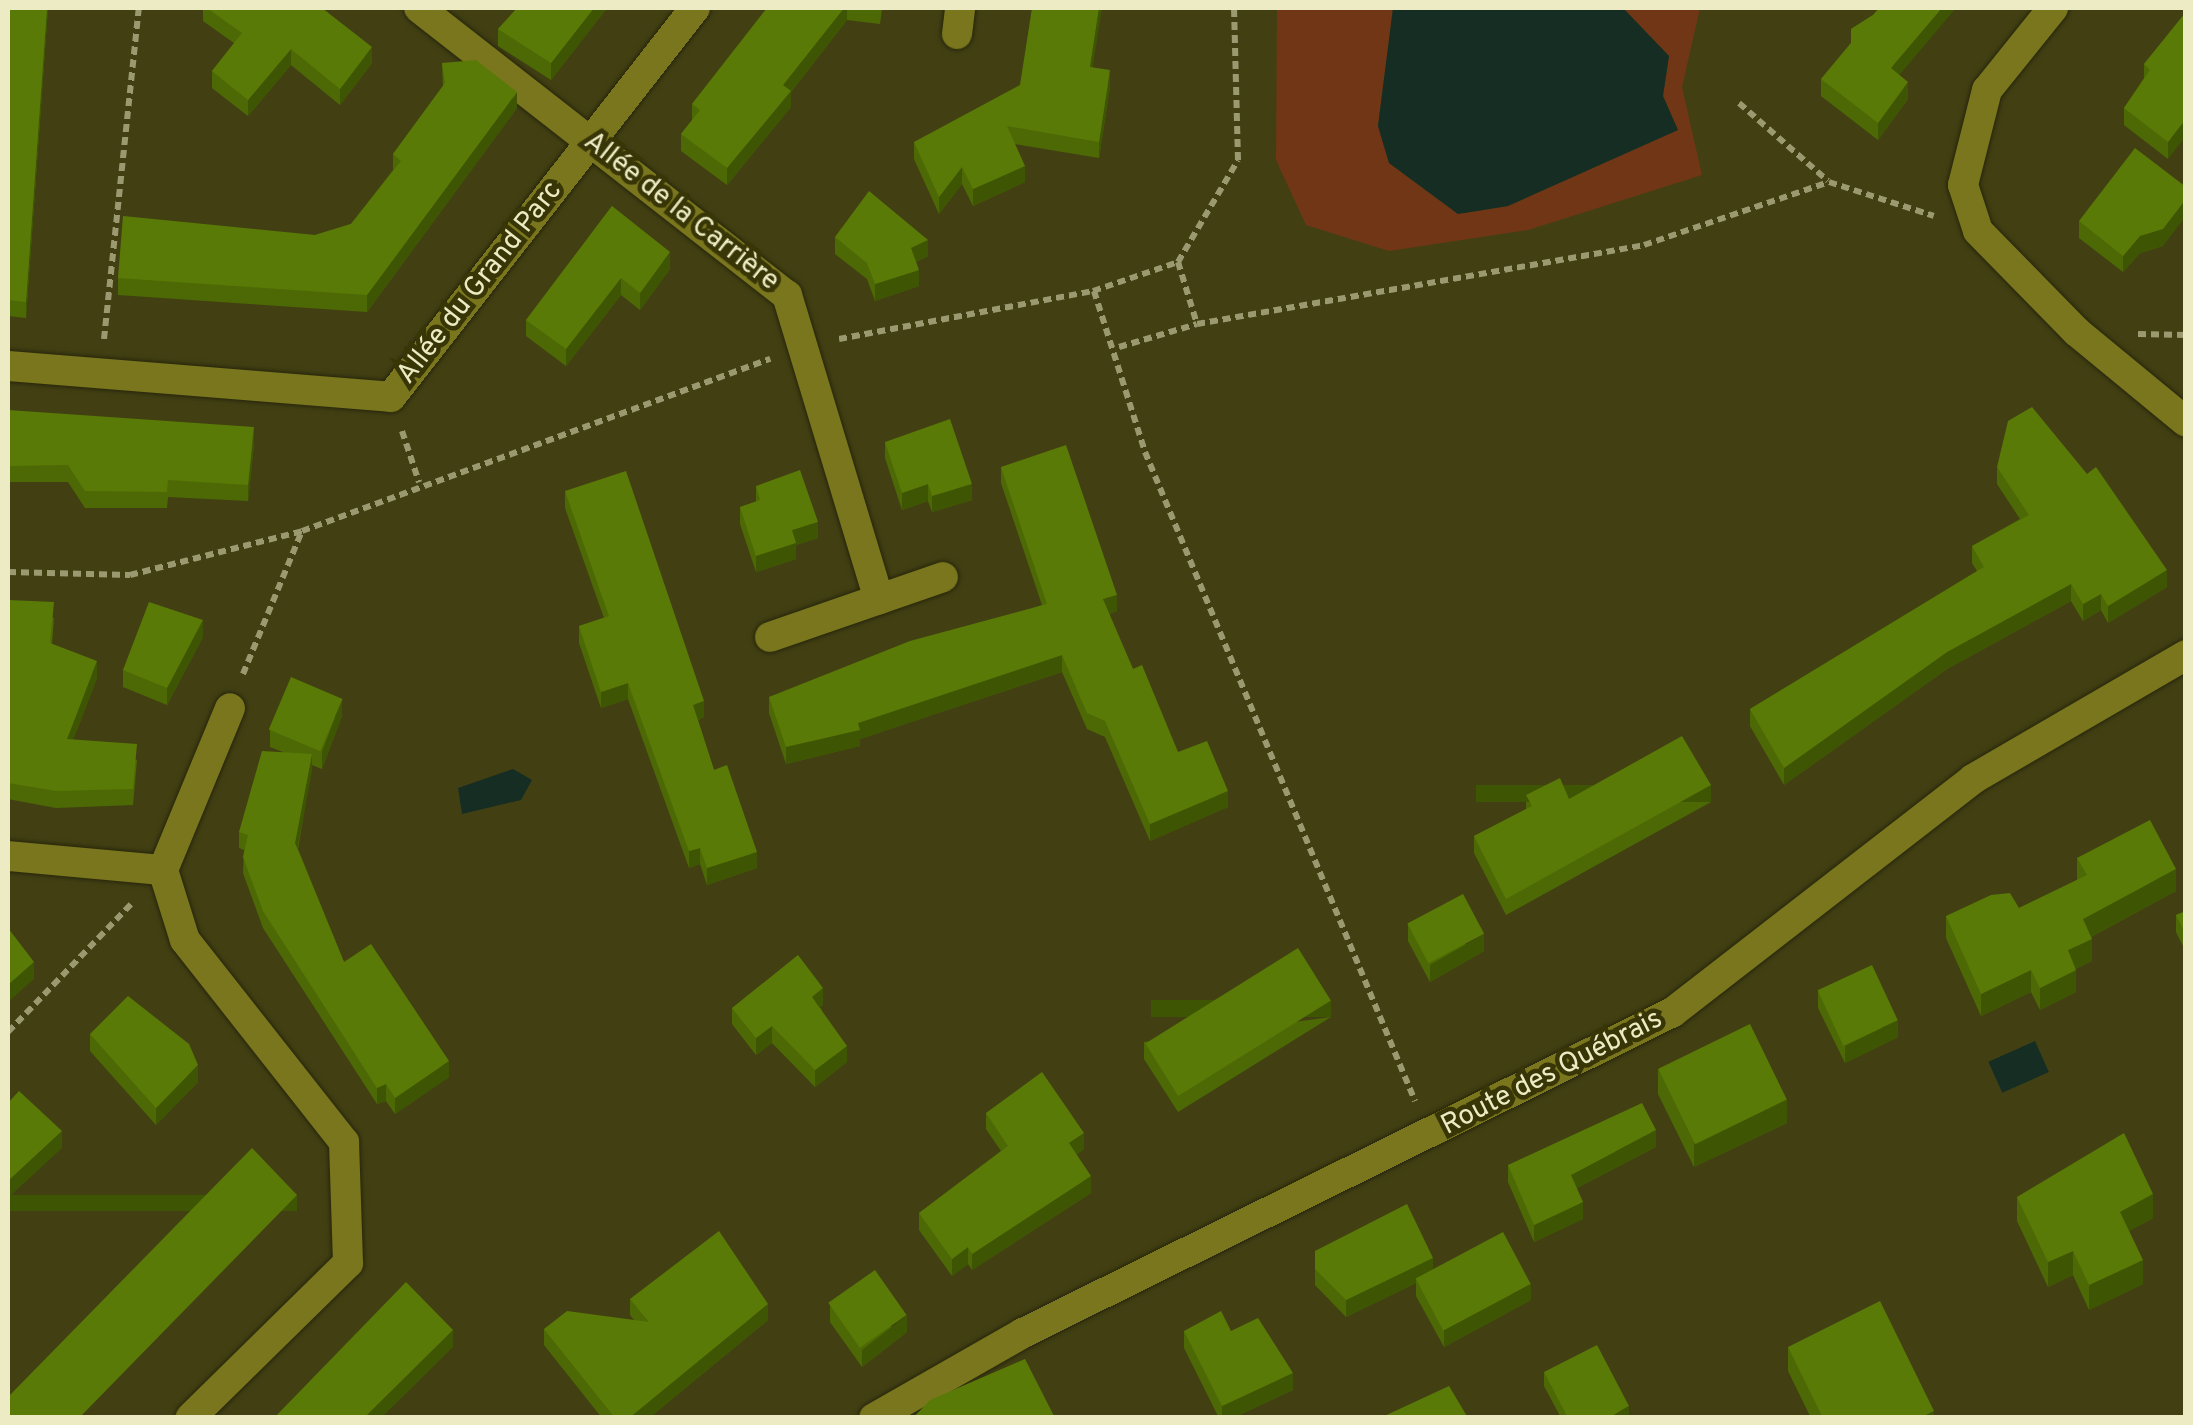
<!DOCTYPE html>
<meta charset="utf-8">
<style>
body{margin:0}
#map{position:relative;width:2193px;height:1425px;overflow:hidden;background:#424013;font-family:Overpass,sans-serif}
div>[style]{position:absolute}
.green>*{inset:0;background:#713616}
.water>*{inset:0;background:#162d24;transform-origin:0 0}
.path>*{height:6px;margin-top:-3px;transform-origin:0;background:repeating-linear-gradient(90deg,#9b996f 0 8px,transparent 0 13px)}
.roads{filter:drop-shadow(0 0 2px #27260b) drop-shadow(0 0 2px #27260b)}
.minor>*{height:30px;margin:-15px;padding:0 15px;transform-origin:15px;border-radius:15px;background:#7a761d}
.wall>*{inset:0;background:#4d6905}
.shaded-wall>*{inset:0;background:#3e5504;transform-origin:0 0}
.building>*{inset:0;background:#597a06;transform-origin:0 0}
span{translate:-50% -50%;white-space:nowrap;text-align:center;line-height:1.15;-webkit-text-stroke:9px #383506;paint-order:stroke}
.street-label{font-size:28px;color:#ecebc3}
.frame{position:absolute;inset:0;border:10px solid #ecebc3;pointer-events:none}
</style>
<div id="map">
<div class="green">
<div style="clip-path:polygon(1277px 8px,1393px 8px,1378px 126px,1389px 163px,1458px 214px,1508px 206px,1678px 130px,1663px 96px,1669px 56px,1623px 8px,1700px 8px,1682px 87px,1702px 175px,1528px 230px,1389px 251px,1306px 225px,1276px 160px)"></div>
</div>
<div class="water">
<div style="clip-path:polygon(1393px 8px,1623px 8px,1669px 56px,1663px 96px,1678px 130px,1508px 206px,1458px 214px,1389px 163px,1378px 126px)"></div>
<div style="clip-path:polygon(513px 769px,532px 780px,521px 800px,462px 814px,458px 788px)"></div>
<div style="left:2035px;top:1041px;width:34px;height:51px;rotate:66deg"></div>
</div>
<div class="path">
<div style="left:1739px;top:103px;width:118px;rotate:41.2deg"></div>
<div style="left:1178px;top:262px;width:65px;rotate:73deg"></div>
<div style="left:1094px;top:291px;width:169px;rotate:72.4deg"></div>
<div style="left:1145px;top:452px;width:703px;rotate:67.41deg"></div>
<div style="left:2138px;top:334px;width:48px;rotate:1.2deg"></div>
<div style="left:104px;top:339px;width:333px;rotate:-84deg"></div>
<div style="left:839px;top:339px;width:258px;rotate:-10.7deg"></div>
<div style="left:1093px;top:291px;width:90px;rotate:-18.8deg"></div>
<div style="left:1178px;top:262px;width:118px;rotate:-59.5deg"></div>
<div style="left:1238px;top:160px;width:152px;rotate:-91.5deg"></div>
<div style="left:1119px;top:347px;width:81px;rotate:-16.4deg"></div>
<div style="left:1197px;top:324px;width:454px;rotate:-10deg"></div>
<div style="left:1644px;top:245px;width:195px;rotate:-18.8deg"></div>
<div style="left:1829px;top:182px;width:110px;rotate:17.9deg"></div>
<div style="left:402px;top:431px;width:54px;rotate:71.6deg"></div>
<div style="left:8px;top:572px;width:122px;rotate:1.4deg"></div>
<div style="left:130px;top:575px;width:178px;rotate:-14.3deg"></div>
<div style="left:302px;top:531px;width:499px;rotate:-20.2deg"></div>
<div style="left:243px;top:674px;width:155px;rotate:-67.6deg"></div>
<div style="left:8px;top:1032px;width:179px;rotate:-46.1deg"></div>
</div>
<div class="roads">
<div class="minor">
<div style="left:419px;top:8px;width:467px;rotate:38deg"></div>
<div style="left:787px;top:295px;width:318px;rotate:73.2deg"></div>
<div style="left:2053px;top:8px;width:105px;rotate:128.8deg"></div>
<div style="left:1987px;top:90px;width:98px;rotate:104.2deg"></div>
<div style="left:1963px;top:185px;width:48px;rotate:71.9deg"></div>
<div style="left:1978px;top:231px;width:141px;rotate:45.6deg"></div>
<div style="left:2077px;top:332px;width:141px;rotate:39.5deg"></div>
<div style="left:957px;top:34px;width:26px;rotate:-83deg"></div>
<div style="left:8px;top:366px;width:384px;rotate:4.6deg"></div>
<div style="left:391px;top:397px;width:494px;rotate:-52deg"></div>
<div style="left:770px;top:637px;width:183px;rotate:-19.1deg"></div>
<div style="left:8px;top:856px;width:156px;rotate:5.2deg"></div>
<div style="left:163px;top:870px;width:73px;rotate:72.6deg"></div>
<div style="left:185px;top:940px;width:257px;rotate:51.8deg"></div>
<div style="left:344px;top:1142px;width:121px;rotate:88.1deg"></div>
<div style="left:348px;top:1263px;width:221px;rotate:135.5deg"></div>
<div style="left:163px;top:870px;width:175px;rotate:-67.5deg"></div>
<div style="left:874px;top:1418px;width:172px;rotate:-29.7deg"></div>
<div style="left:1023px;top:1333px;width:725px;rotate:-26.28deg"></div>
<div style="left:1673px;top:1012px;width:380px;rotate:-37.8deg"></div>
<div style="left:1973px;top:779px;width:246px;rotate:-30.2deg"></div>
</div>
</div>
<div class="wall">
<div style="clip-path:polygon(8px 8px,48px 8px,26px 318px,8px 316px)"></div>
<div style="clip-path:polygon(203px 8px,322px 8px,372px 63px,340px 105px,291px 65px,248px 116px,212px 88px,212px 71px,234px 43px,203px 21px)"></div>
<div style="clip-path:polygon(607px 8px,551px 80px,498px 46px,498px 29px)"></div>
<div style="clip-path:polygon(767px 8px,882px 8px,880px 24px,847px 20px,791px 92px,791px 107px,727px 185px,681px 151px,681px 134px,692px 120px,692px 104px)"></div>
<div style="clip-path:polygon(2186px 12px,2168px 159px,2124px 125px,2124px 108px,2144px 78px,2144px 64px)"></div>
<div style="clip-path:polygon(1873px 15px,1899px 75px,1908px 99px,1878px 140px,1821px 96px,1821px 79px,1851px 43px,1851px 29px)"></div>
<div style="clip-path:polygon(442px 63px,517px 108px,367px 312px,118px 295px,118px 278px,315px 235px,351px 224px,393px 170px,393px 154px,443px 86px)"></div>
<div style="clip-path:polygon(1092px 68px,1110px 87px,1099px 158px,1015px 144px,1025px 182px,973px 206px,962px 184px,939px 214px,914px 159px,914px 142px)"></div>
<div style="clip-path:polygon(612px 206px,670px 269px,640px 310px,621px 295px,566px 366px,526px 336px,526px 320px)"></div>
<div style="clip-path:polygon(2079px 221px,2163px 246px,2140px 253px,2123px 272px,2079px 238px)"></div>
<div style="clip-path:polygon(835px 237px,928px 256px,916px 262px,919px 286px,875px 301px,867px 279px,835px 254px)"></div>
<div style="clip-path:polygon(8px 410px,254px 444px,248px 501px,168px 497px,167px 508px,85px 508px,68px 482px,8px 482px)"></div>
<div style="clip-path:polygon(885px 442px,972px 500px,932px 512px,928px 501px,902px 510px,885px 458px)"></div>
<div style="clip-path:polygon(1001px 467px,1117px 611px,1109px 614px,1133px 669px,1178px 752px,1228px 807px,1150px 841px,1105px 737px,1087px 729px,1062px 672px,860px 739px,860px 746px,786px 764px,769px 713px,769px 697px,1042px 605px,1001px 483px)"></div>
<div style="clip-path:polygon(1997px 467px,2167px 587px,2108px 623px,2101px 610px,2083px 621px,2071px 601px,1947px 669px,1784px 785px,1750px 726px,1750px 709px,1977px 571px,1972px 563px,1972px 546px,2020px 519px,1997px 484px)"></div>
<div style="clip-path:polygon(756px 486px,818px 538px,796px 545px,796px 559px,756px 572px,740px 524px,740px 507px,756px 502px)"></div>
<div style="clip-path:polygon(565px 491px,704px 717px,698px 720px,714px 770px,757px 868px,707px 885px,700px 864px,689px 868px,628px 699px,601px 708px,579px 643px,579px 626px,604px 618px,565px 508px)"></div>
<div style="clip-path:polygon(8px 600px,54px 618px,52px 644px,97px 678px,73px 740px,137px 760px,133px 805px,56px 808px,8px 799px)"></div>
<div style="clip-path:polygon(203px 637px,167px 705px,123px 687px,123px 670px)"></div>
<div style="clip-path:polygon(342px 716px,322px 769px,312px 765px,298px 849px,344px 962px,449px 1077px,395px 1114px,386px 1101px,377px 1104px,263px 928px,243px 873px,244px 850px,239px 848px,239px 832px,283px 752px,270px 747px,270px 730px)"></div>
<div style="clip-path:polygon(1526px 795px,1569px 799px,1711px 802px,1506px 915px,1474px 853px,1474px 836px,1526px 809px)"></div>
<div style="clip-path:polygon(2077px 858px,2176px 891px,2091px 937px,2092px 961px,2075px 969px,2076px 992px,2040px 1010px,2031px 992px,1981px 1016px,1946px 938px,1946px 916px,2019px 908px,2077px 880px)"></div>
<div style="clip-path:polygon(2186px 911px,2186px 952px,2176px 932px,2176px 915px)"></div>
<div style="clip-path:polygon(1408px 924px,1484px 951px,1430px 982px,1408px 941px)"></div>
<div style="clip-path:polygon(1818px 992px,1898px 1037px,1845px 1063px,1818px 1008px)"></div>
<div style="clip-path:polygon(823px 1005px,820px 1007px,847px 1062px,815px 1087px,772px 1043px,756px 1055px,732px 1024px,732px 1008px)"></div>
<div style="clip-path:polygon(1331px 1017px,1178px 1112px,1144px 1059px,1144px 1042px)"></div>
<div style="clip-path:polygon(90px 1034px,198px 1082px,156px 1125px,90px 1051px)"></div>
<div style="clip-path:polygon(1658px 1069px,1787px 1123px,1694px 1167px,1658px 1094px)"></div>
<div style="clip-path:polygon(986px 1113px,1084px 1149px,1076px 1155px,1091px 1193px,972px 1270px,968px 1264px,952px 1276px,919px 1230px,919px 1213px,1001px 1151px,986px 1129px)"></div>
<div style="clip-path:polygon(1656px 1147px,1577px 1188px,1583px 1219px,1534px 1242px,1508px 1182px,1508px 1165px)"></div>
<div style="clip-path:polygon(2017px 1197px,2153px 1218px,2129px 1231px,2143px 1284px,2089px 1310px,2073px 1275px,2048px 1287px,2017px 1221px)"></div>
<div style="clip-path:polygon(1315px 1251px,1433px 1270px,1531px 1300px,1444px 1347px,1416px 1296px,1416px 1283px,1346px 1317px,1315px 1285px)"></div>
<div style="clip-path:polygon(630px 1299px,768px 1320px,649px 1418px,602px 1418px,544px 1345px,544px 1329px,634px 1320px,630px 1315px)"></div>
<div style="clip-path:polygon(830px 1305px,907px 1332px,862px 1367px,830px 1322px)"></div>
<div style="clip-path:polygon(1184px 1331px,1231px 1331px,1293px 1390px,1233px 1418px,1219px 1418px,1184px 1348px)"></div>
<div style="clip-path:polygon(1788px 1347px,1934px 1418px,1811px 1418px,1788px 1371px)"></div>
<div style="clip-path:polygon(1544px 1372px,1629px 1418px,1561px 1418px,1544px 1386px)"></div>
</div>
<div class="shaded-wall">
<div style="clip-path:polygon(47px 8px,48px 8px,26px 318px,26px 302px)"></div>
<div style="clip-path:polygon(594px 8px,607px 8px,551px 80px,551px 63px)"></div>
<div style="clip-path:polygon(844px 8px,847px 8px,847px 20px,791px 92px,791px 107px,727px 185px,727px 168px,783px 85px)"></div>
<div style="clip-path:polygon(1099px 8px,1102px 8px,1090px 84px,1090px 67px)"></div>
<div style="clip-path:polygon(1942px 8px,1956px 8px,1891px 85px,1891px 68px)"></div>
<div style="clip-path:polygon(372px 47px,372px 63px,340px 105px,340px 89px)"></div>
<div style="clip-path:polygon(291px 49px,291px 65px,248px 116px,248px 100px)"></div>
<div style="clip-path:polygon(1110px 70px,1110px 87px,1099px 158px,1099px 142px)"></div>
<div style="clip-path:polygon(1908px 82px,1908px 99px,1878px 140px,1878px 123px)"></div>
<div style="clip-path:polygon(517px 92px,517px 108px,367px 312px,367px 295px)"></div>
<div style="clip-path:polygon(2186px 119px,2186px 136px,2168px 159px,2168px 142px)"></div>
<div style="clip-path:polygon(1025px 166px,1025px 182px,973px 206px,973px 189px)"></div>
<div style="clip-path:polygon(962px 167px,962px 184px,939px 214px,939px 197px)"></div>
<div style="clip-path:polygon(2186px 199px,2186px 216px,2163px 246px,2140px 253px,2123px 272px,2123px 256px,2140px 236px)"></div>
<div style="clip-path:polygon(928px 240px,928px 256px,911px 264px,911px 248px)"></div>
<div style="clip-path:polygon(670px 252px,670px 269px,640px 310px,640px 293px)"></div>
<div style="clip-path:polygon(919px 270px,919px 286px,875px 301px,875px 284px)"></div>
<div style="clip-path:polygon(621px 278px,621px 295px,566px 366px,566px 349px)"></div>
<div style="clip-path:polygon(254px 427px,254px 444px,248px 501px,248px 485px)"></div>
<div style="clip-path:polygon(928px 484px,928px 501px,902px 510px,902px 493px)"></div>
<div style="clip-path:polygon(972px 484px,972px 500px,932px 512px,932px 496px)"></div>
<div style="clip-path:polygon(818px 522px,818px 538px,796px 545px,796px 559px,756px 572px,756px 556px,792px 530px)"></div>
<div style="clip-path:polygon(2167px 570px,2167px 587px,2108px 623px,2108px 606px)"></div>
<div style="clip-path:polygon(2071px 584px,2071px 601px,1947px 669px,1784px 785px,1784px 768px,1947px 652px)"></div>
<div style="clip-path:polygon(2101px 594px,2101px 610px,2083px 621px,2083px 604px)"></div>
<div style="clip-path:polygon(1117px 595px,1117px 611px,1103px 616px,1103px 599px)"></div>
<div style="clip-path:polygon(203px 620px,203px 637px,167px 705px,167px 688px)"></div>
<div style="clip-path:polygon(1062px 655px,1062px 672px,860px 739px,860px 746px,786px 764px,786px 747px)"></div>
<div style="clip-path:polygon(97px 661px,97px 678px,67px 756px,67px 739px)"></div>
<div style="clip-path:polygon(628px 683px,628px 699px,601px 708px,601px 692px)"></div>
<div style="clip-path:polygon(342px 699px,342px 716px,322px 769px,322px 752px)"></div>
<div style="clip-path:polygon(704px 701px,704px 717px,693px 722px,693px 705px)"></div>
<div style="clip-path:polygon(312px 754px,312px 771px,295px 860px,295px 843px)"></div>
<div style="left:1711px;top:785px;width:17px;height:235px;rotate:90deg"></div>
<div style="clip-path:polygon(1228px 791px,1228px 807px,1150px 841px,1150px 824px)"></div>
<div style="clip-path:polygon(700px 848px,700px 864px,689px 868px,689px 851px)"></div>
<div style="clip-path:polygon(757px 852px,757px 868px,707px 885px,707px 868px)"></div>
<div style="clip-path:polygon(2176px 869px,2176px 891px,2083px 941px,2083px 919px)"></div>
<div style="clip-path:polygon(1484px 934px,1484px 951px,1430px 982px,1430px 965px)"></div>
<div style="clip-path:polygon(2092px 939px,2092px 961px,2068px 972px,2068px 950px)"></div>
<div style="clip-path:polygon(34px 962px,34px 979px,8px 1002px,8px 985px)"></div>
<div style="clip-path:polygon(2031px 970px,2031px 992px,1981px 1016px,1981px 994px)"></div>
<div style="clip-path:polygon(2076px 970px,2076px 992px,2040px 1010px,2040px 988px)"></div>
<div style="clip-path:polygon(823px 988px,823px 1005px,812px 1014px,812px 997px)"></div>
<div style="left:1331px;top:1000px;width:17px;height:180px;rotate:90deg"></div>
<div style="clip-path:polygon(1898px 1020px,1898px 1037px,1845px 1063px,1845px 1046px)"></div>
<div style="clip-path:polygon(772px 1026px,772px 1043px,756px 1055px,756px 1038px)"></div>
<div style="clip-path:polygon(847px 1046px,847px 1062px,815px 1087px,815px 1070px)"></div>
<div style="clip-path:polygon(449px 1061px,449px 1077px,395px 1114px,395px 1098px)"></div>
<div style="clip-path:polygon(198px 1065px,198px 1082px,156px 1125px,156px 1108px)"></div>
<div style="clip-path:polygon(386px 1084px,386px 1101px,377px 1104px,377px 1088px)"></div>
<div style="clip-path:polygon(1787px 1099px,1787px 1123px,1694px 1167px,1694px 1142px)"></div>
<div style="clip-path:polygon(1656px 1130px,1656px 1147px,1571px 1191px,1571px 1175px)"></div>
<div style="clip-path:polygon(62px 1131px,62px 1148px,8px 1198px,8px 1181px)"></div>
<div style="clip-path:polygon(1084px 1133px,1084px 1149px,1069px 1160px,1069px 1143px)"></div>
<div style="clip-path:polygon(1091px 1176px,1091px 1193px,972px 1270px,972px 1254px)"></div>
<div style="clip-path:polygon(2153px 1194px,2153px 1218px,2120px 1236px,2120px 1212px)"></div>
<div style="left:297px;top:1195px;width:16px;height:312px;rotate:90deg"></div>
<div style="clip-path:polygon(1583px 1202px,1583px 1219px,1534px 1242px,1534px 1225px)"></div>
<div style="clip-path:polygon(968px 1247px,968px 1264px,952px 1276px,952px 1259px)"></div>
<div style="clip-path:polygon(2073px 1251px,2073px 1275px,2048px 1287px,2048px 1262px)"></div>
<div style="clip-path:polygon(1433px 1258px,1433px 1275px,1416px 1279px,1416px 1283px,1346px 1317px,1346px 1300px)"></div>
<div style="clip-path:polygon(2143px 1260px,2143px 1284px,2089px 1310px,2089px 1285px)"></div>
<div style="clip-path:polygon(1531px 1284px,1531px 1300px,1444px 1347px,1444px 1330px)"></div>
<div style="clip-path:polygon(768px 1304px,768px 1320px,649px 1418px,629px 1418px)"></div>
<div style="clip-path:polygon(907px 1315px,907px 1332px,862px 1367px,862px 1350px)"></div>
<div style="clip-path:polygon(453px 1330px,453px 1347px,381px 1418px,364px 1418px)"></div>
<div style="clip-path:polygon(1293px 1373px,1293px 1390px,1233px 1418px,1222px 1418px,1222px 1406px)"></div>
<div style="clip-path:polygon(1629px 1406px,1629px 1418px,1608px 1418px)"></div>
<div style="clip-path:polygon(1934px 1411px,1934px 1418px,1920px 1418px)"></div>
</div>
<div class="building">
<div style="clip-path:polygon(8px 8px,47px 8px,26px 302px,8px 300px)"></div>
<div style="clip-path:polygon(207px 8px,322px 8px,372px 47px,340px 89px,291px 49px,248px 100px,212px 71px,242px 33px)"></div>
<div style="clip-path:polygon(517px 8px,594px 8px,551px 63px,498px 29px)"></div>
<div style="clip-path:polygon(767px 8px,844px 8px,783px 85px,791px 91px,727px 168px,681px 134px,700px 110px,692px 104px)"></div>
<div style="clip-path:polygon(1032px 8px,1099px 8px,1090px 67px,1110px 70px,1099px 142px,1007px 126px,1025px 166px,973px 189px,962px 167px,939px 197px,914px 142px,1020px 85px)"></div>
<div style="clip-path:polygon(1879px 8px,1942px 8px,1891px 68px,1908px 82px,1878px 123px,1821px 79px,1851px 43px,1851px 29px,1873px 15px)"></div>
<div style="clip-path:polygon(2186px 12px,2186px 119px,2168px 142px,2124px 108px,2150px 70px,2144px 64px)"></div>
<div style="clip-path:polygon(476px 60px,517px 92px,367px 295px,118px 278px,123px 216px,315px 235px,351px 224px,401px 161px,393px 154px,445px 83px,442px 63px)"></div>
<div style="clip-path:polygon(2135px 148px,2186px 187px,2186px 199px,2163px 229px,2140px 236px,2123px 256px,2079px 221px)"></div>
<div style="clip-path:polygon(869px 191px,928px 240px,911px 248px,919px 270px,875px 284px,867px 263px,835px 237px)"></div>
<div style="clip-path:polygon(612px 206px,670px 252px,640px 293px,621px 278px,566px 349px,526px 320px)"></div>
<div style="clip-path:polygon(2032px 407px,2087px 474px,2096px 467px,2167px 570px,2108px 606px,2101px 594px,2083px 604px,2071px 584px,1947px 652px,1784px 768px,1750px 709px,1984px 567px,1972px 546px,2029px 515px,1997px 467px,2008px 421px)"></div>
<div style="clip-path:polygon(8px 410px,254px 427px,248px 485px,168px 480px,167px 492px,85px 491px,68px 465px,8px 466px)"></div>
<div style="clip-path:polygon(950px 419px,972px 484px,932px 496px,928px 484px,902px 493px,885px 442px)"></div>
<div style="clip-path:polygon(1066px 445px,1117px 595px,1103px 599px,1133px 669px,1142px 665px,1178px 752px,1207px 741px,1228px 791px,1150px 824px,1105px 721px,1087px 713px,1062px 655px,858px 723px,860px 730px,786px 747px,769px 697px,910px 641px,1047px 604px,1001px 467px)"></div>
<div style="clip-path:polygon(800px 470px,818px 522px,792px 530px,796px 543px,756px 556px,740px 507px,760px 500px,756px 486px)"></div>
<div style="clip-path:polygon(626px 471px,704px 701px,693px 705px,714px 770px,727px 765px,757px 852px,707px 868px,700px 848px,689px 851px,628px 683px,601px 692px,579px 626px,609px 616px,565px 491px)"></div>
<div style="clip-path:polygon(8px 600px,54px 602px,50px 643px,97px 661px,67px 739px,137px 744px,133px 789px,56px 791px,8px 783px)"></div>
<div style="clip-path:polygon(149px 602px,203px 620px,167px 688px,123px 670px)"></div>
<div style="left:291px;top:677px;width:56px;height:57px;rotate:23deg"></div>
<div style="clip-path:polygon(1682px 736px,1711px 785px,1506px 899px,1474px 836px,1532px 806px,1526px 795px,1560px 778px,1569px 799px)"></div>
<div style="clip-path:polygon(262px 751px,312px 754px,295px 843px,344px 962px,371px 944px,449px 1061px,395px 1098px,386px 1084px,377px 1088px,263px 911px,243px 857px,248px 835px,239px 832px)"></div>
<div style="clip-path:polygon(2150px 820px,2176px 869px,2083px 919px,2092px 939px,2068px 950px,2076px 970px,2040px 988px,2031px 970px,1981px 994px,1946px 916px,1991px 895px,2010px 893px,2019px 908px,2087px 875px,2077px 858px)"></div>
<div style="left:1463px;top:894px;width:45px;height:63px;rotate:62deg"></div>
<div style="clip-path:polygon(2186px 911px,2186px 935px,2176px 915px)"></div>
<div style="clip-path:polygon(8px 928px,34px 962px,8px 985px)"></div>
<div style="left:1298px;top:948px;width:62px;height:180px;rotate:58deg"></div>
<div style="clip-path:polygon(798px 955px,823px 988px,812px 997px,847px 1046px,815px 1070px,772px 1026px,756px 1038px,732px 1008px)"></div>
<div style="left:1872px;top:965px;width:61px;height:60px;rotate:65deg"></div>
<div style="clip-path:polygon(128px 996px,189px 1044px,198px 1065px,156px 1108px,90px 1034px)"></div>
<div style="left:1750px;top:1024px;width:84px;height:102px;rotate:64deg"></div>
<div style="clip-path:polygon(1042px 1072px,1084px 1133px,1069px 1143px,1091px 1176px,972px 1254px,968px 1247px,952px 1259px,919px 1213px,1008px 1146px,986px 1113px)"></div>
<div style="clip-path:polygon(19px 1091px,62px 1131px,8px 1181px,8px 1103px)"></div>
<div style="clip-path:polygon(1642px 1103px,1656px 1130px,1571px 1175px,1583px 1202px,1534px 1225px,1508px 1165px)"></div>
<div style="clip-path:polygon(2124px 1133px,2153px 1194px,2120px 1212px,2143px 1260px,2089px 1285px,2073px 1251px,2048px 1262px,2017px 1197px)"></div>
<div style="clip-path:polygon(252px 1148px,297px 1195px,79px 1418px,8px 1418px,8px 1397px)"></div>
<div style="clip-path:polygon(1407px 1204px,1433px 1258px,1346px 1300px,1315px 1269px,1315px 1251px)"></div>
<div style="clip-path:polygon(719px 1231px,768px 1304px,629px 1418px,615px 1418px,544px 1329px,567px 1311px,649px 1322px,630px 1299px)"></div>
<div style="left:1503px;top:1232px;width:59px;height:99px;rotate:62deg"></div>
<div style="left:875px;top:1270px;width:55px;height:57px;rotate:55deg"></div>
<div style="clip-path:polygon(406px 1282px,453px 1330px,364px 1418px,274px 1418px)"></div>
<div style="clip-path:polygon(1880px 1301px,1934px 1411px,1920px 1418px,1823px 1418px,1788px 1347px)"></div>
<div style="clip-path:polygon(1221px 1311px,1231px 1331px,1258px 1318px,1293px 1373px,1222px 1406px,1184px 1331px)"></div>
<div style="clip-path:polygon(1597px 1345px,1629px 1406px,1608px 1418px,1568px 1418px,1544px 1372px)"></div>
<div style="clip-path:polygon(1025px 1359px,1055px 1418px,913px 1418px,930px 1400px)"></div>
<div style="clip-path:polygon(1449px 1386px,1468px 1418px,1380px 1418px)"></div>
</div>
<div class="street-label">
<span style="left:681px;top:212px;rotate:38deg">Allée de la Carrière</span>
<span style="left:480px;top:283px;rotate:-52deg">Allée du Grand Parc</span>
<span style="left:1552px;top:1073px;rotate:-27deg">Route des Québrais</span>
</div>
<div class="frame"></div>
</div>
